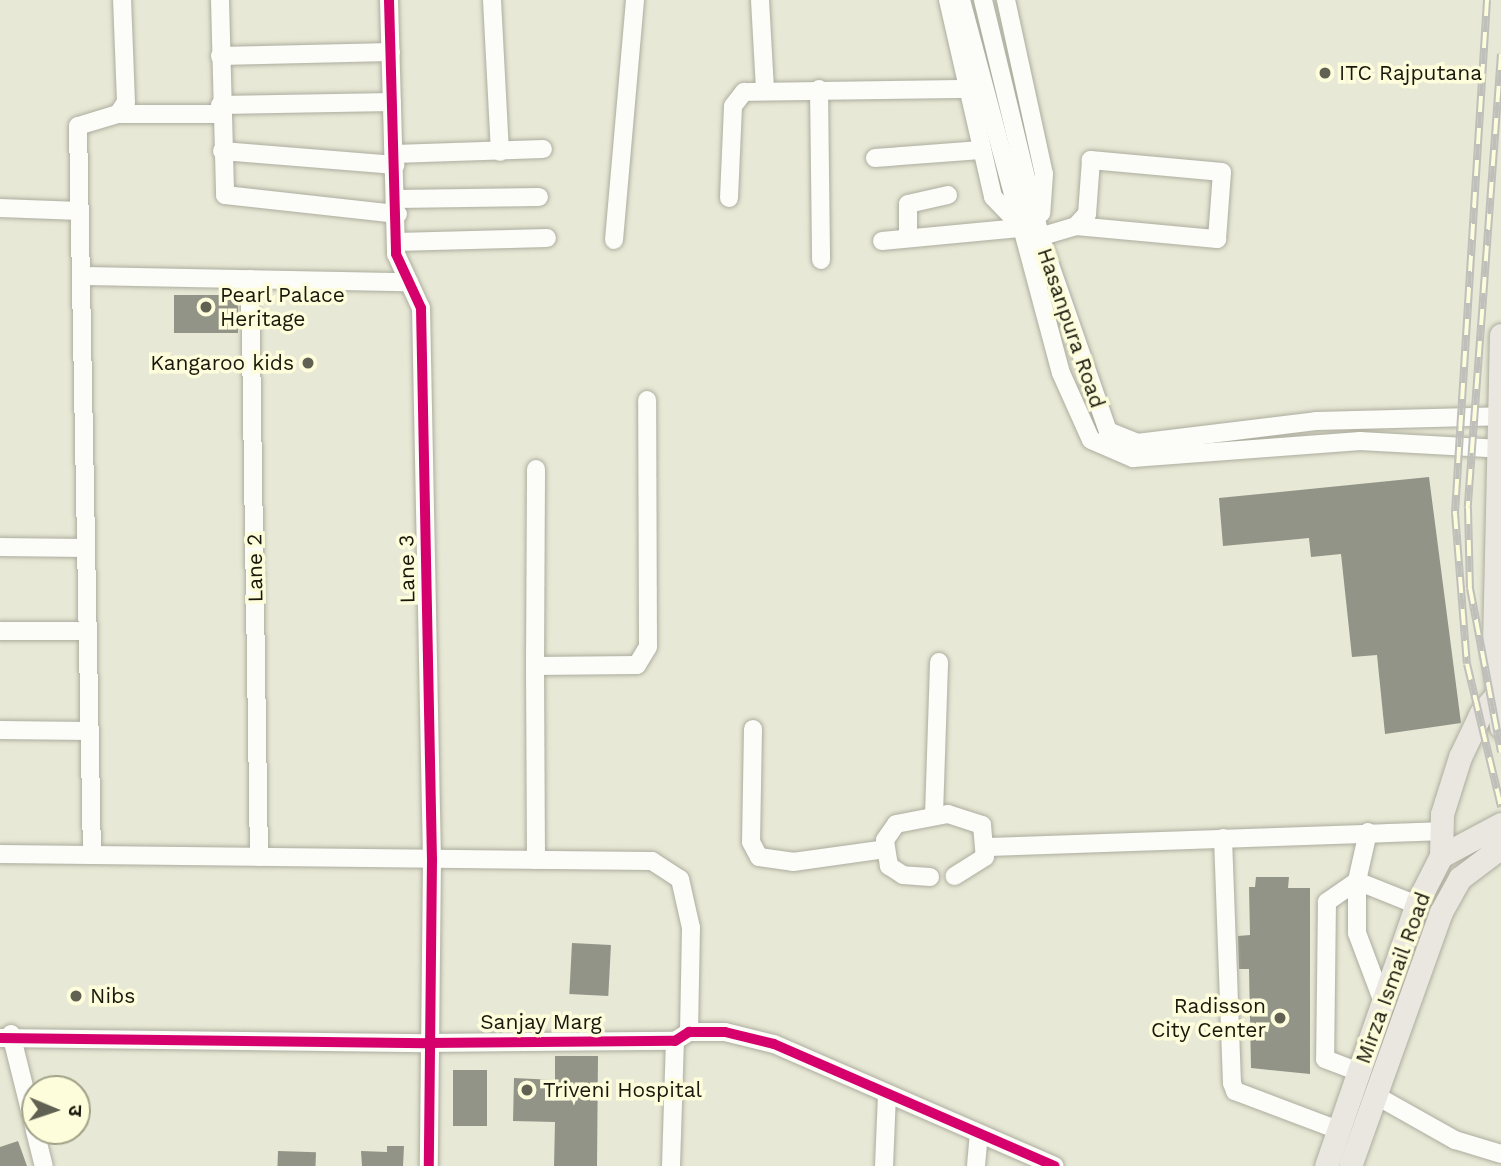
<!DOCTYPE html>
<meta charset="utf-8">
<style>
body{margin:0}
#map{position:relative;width:1501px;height:1166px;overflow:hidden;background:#e8e8d6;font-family:"Work Sans","Noto Sans Devanagari",sans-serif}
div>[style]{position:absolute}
.building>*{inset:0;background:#929487;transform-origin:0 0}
.roads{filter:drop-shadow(0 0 2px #adad9f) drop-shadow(0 0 2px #adad9f)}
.minor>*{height:18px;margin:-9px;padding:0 9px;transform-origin:9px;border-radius:9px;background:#fcfcf9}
.major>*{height:23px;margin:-11.5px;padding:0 11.5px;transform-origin:11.5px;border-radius:11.5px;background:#eae7e0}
.rail>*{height:8px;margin-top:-4px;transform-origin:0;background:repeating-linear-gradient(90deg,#fdfddb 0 16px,#c0c0bb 0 32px);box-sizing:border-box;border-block:2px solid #c0c0bb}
.cycleway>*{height:10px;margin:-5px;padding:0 5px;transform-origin:5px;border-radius:5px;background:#d6006c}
.dots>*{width:19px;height:19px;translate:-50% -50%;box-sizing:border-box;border:4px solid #fdfddb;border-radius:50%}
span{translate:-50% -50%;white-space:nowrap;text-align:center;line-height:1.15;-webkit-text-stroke:7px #fdfddb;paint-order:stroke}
.poi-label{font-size:21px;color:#18180c}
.left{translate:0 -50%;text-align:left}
.right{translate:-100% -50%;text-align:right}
.street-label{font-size:21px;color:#18180c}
.north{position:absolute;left:21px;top:1075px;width:70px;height:70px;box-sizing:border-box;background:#fdfddb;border:2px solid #a1a188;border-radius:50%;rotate:92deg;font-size:19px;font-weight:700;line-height:28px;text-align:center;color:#18180c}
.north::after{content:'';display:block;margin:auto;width:24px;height:32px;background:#616153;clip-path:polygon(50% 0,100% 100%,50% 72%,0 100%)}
</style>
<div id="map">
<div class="building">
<div style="left:174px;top:295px;width:64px;height:38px"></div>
<div style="clip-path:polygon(1429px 477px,1461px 723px,1385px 734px,1377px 655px,1352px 657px,1341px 554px,1311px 557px,1309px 538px,1223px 546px,1219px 498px)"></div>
<div style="clip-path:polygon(1256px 877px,1289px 877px,1288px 888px,1310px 888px,1310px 1074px,1251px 1068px,1249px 969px,1239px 969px,1238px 936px,1250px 935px,1249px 887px,1255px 887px)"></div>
<div style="left:572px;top:943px;width:39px;height:51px;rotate:3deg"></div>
<div style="clip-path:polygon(555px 1056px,598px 1056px,597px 1166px,554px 1166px,555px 1122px,513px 1121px,514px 1078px,555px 1080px)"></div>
<div style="left:453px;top:1070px;width:34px;height:56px"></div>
<div style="clip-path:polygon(18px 1141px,27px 1166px,0 1166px,0 1147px)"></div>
<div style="clip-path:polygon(387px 1146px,404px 1146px,403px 1166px,362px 1166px,361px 1151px,387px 1152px)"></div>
<div style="left:278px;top:1151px;width:38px;height:15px;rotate:2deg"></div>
</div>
<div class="roads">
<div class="minor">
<div style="left:220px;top:0;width:195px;rotate:88.5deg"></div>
<div style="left:225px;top:195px;width:174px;rotate:6.3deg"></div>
<div style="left:389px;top:0;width:254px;rotate:88.4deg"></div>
<div style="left:396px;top:254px;width:60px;rotate:65.2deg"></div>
<div style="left:421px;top:308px;width:551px;rotate:88.86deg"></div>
<div style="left:432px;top:859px;width:307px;rotate:90.6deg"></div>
<div style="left:492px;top:0;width:152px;rotate:87deg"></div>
<div style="left:760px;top:0;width:89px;rotate:86.8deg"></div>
<div style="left:948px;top:0;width:202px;rotate:77.1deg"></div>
<div style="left:993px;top:197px;width:32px;rotate:46deg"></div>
<div style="left:961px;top:0;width:386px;rotate:75deg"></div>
<div style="left:1061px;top:373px;width:73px;rotate:65.9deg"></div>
<div style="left:1091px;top:440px;width:46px;rotate:23.2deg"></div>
<div style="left:1133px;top:458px;width:228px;rotate:-4.3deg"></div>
<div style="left:1360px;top:441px;width:141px;rotate:3.2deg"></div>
<div style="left:983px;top:0;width:243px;rotate:76.4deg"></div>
<div style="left:1040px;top:236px;width:207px;rotate:70.8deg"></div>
<div style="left:1108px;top:431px;width:31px;rotate:22deg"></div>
<div style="left:1137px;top:443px;width:180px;rotate:-7deg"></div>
<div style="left:1316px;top:421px;width:185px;rotate:-1.5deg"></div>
<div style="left:1006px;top:0;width:178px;rotate:77.7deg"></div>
<div style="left:1044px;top:174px;width:39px;rotate:94deg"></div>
<div style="left:220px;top:56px;width:171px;rotate:-1.3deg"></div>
<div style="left:819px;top:89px;width:171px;rotate:89.3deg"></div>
<div style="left:220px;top:105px;width:172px;rotate:-1deg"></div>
<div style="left:118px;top:114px;width:102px"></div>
<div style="left:222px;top:151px;width:174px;rotate:4.6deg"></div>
<div style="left:394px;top:154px;width:149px;rotate:-1.9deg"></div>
<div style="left:875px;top:158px;width:106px;rotate:-4.3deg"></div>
<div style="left:729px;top:198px;width:92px;rotate:-87.5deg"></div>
<div style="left:733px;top:106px;width:18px;rotate:-52deg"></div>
<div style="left:744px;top:92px;width:223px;rotate:-0.8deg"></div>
<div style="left:396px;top:199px;width:143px;rotate:-0.8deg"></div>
<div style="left:0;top:208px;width:80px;rotate:2.1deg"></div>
<div style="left:908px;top:238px;width:34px;rotate:-90deg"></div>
<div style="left:908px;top:204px;width:41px;rotate:-12.7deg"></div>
<div style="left:614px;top:240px;width:241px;rotate:-85deg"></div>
<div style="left:1029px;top:240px;width:49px;rotate:-16.6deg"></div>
<div style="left:1076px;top:226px;width:142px;rotate:5.3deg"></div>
<div style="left:1217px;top:239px;width:67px;rotate:-85.7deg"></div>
<div style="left:1222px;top:172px;width:132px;rotate:-174.8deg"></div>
<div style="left:1091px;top:160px;width:54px;rotate:94.2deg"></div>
<div style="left:1087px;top:214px;width:16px;rotate:133deg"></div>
<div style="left:882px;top:241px;width:138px;rotate:-5.4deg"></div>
<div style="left:396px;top:242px;width:151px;rotate:-1.5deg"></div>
<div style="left:82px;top:276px;width:327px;rotate:1.1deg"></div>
<div style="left:250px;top:279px;width:578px;rotate:89.11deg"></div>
<div style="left:0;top:547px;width:86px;rotate:0.7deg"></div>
<div style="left:0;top:631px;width:88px"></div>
<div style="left:535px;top:666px;width:197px;rotate:-89.7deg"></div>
<div style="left:753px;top:729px;width:113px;rotate:91deg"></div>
<div style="left:751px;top:842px;width:17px;rotate:62deg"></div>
<div style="left:759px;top:857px;width:34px;rotate:8deg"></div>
<div style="left:793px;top:862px;width:93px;rotate:-8deg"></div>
<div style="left:0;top:730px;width:89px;rotate:0.6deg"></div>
<div style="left:934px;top:815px;width:153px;rotate:-88.1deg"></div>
<div style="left:1368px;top:832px;width:50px;rotate:102.7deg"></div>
<div style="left:1357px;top:881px;width:52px;rotate:90deg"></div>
<div style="left:1357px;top:933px;width:74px;rotate:69.4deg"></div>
<div style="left:1223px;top:838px;width:245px;rotate:87.9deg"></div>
<div style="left:1232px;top:1083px;width:9px;rotate:69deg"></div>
<div style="left:1235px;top:1091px;width:110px;rotate:20.7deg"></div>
<div style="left:989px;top:847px;width:450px;rotate:-2deg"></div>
<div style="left:0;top:854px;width:652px;rotate:0.62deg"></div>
<div style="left:652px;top:861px;width:33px;rotate:33deg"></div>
<div style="left:680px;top:879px;width:50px;rotate:77.3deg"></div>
<div style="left:691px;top:928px;width:104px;rotate:91.1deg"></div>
<div style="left:92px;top:855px;width:729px;rotate:-91.1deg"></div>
<div style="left:78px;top:126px;width:42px;rotate:-16.7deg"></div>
<div style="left:118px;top:114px;width:14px;rotate:-56deg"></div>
<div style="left:126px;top:102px;width:102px;rotate:-92.2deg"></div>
<div style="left:536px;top:860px;width:194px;rotate:-90.3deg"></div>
<div style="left:535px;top:666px;width:102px;rotate:-0.6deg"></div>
<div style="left:637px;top:665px;width:21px;rotate:-59deg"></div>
<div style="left:648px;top:647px;width:247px;rotate:-90.2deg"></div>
<div style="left:930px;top:877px;width:27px;rotate:-176deg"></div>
<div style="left:903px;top:875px;width:17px;rotate:-147deg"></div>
<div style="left:889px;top:866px;width:26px;rotate:-99deg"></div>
<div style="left:885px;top:840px;width:19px;rotate:-55deg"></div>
<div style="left:896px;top:824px;width:53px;rotate:-10.9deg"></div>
<div style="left:948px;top:814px;width:36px;rotate:18deg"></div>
<div style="left:982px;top:825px;width:32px;rotate:85deg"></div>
<div style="left:985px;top:857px;width:36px;rotate:148deg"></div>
<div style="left:1357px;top:881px;width:37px;rotate:145deg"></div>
<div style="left:1327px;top:902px;width:157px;rotate:90.7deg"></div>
<div style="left:1325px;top:1059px;width:36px;rotate:21deg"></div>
<div style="left:1357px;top:881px;width:65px;rotate:21.8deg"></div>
<div style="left:11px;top:1034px;width:99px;rotate:76deg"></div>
<div style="left:0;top:1038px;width:427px;rotate:0.7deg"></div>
<div style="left:427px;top:1043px;width:248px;rotate:-0.5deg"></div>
<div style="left:675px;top:1041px;width:17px;rotate:-33deg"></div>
<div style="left:689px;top:1032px;width:36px"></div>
<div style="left:725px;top:1032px;width:50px;rotate:13.8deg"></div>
<div style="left:774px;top:1044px;width:306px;rotate:23.5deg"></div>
<div style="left:1375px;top:1095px;width:92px;rotate:29.4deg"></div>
<div style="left:1455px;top:1140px;width:48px;rotate:16.9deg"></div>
<div style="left:35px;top:1131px;width:36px;rotate:76deg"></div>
<div style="left:671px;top:1166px;width:125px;rotate:-88.2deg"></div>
<div style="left:884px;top:1166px;width:71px;rotate:-87.6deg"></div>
<div style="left:976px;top:1166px;width:32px;rotate:-85deg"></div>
</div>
<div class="major">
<div style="left:1501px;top:335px;width:319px;rotate:91.3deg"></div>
<div style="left:1494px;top:654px;width:73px;rotate:84.5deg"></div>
<div style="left:1441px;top:856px;width:42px;rotate:-88.6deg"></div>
<div style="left:1442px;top:814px;width:60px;rotate:-72.5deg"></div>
<div style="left:1460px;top:757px;width:49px;rotate:-64.5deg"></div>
<div style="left:1481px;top:713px;width:21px;rotate:-49deg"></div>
<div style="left:1326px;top:1166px;width:281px;rotate:-70.9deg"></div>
<div style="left:1418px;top:901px;width:51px;rotate:-62.9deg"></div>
<div style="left:1441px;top:856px;width:68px;rotate:-28.1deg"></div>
<div style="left:1350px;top:1166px;width:270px;rotate:-70.3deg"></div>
<div style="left:1441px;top:912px;width:39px;rotate:-61deg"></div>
<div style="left:1460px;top:878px;width:51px;rotate:-37.1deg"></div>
</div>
</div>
<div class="rail">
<div style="left:1487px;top:0;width:514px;rotate:93.57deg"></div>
<div style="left:1455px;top:513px;width:151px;rotate:85.5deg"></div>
<div style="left:1467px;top:664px;width:147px;rotate:76.6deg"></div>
<div style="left:1501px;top:54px;width:455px;rotate:94.2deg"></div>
<div style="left:1468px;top:508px;width:80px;rotate:88.6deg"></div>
<div style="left:1470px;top:588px;width:167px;rotate:79.3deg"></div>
</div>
<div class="cycleway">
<div style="left:389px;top:0;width:254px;rotate:88.4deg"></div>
<div style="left:396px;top:254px;width:60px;rotate:65.2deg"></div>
<div style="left:421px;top:308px;width:551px;rotate:88.86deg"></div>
<div style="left:432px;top:859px;width:307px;rotate:90.6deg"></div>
<div style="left:0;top:1038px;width:427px;rotate:0.7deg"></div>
<div style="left:427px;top:1043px;width:248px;rotate:-0.5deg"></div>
<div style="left:675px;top:1041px;width:17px;rotate:-33deg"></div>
<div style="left:689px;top:1032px;width:36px"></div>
<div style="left:725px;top:1032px;width:50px;rotate:13.8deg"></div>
<div style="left:774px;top:1044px;width:306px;rotate:23.5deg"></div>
</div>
<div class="dots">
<div style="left:1325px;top:73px;background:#616153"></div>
<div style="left:206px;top:307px;background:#616153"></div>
<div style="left:308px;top:363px;background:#616153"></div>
<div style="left:76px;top:996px;background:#616153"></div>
<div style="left:1280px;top:1018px;background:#616153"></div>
<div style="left:527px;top:1090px;background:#616153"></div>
</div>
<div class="poi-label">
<span class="left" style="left:1339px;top:73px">ITC Rajputana</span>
<span class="left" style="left:220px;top:307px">Pearl Palace<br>Heritage</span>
<span class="right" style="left:294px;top:363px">Kangaroo kids</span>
<span class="left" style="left:90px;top:996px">Nibs</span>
<span class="right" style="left:1266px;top:1018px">Radisson<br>City Center</span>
<span class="left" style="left:543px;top:1090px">Triveni Hospital</span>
</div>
<div class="street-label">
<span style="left:1071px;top:328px;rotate:71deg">Hasanpura Road</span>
<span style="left:255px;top:568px;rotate:-91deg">Lane 2</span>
<span style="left:407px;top:569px;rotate:-91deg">Lane 3</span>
<span style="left:1393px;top:978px;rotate:-70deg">Mirza Ismail Road</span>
<span style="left:541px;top:1022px">Sanjay Marg</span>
</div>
<div class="north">उ</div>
</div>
